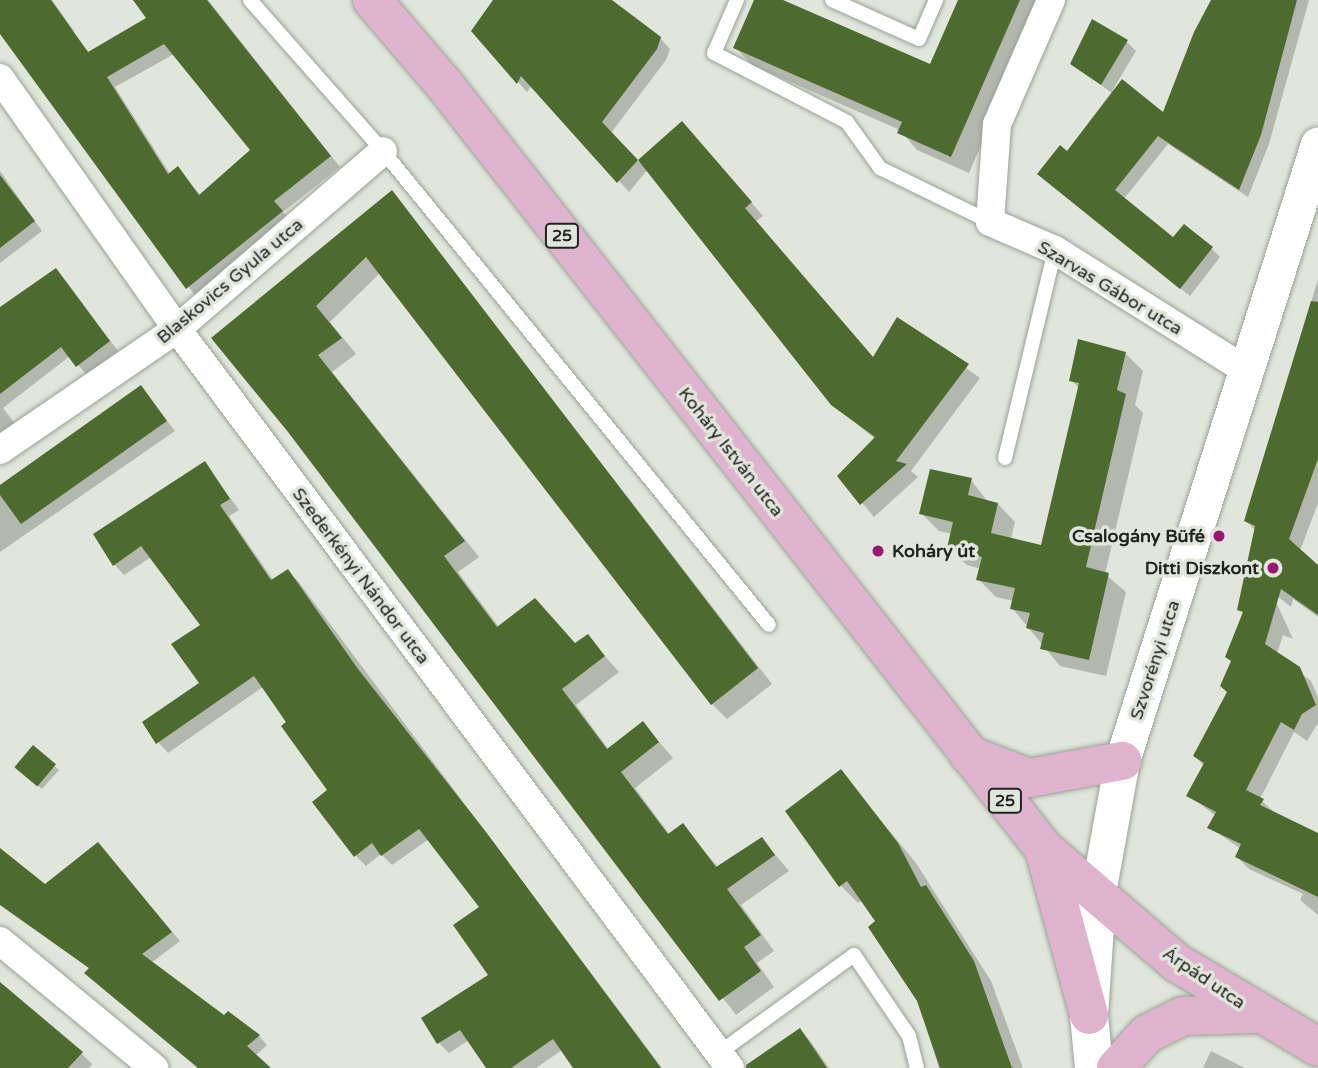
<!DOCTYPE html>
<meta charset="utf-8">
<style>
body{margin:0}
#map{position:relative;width:1318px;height:1068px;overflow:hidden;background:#e0e6db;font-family:"Varela Round",sans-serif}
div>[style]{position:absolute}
.shadow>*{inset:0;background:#0003}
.building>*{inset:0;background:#4e6b2f;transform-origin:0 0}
.roads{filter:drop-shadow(0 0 2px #9aa095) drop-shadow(0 0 2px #9aa095)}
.service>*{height:14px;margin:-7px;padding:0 7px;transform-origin:7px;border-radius:7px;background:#fff}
.minor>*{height:28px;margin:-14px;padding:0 14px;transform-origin:14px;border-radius:14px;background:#fff}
.tertiary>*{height:35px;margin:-17.5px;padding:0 17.5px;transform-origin:17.5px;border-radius:17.5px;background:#fff}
.secondary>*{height:38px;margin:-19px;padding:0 19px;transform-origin:19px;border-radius:19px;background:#fff}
.primary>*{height:38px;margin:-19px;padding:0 19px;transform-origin:19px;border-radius:19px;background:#dfb2cd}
.dots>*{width:19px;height:19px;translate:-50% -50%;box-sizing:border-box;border:4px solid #e0e6db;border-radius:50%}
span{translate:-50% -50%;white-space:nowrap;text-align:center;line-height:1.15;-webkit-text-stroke:7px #e0e6db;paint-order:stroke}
.shield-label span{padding:2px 5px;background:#e0e6db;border:2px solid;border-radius:5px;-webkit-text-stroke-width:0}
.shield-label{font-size:16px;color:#21231f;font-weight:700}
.street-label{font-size:18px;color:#21231f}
.poi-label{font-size:18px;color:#21231f;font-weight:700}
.right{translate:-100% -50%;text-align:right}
.left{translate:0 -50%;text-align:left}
</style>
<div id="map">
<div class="shadow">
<div style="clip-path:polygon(evenodd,0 0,52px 0,74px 31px,47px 62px,78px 41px,90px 53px,149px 19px,135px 0,208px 0,340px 167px,283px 212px,292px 222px,197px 298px,0 32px,0 0,174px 54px,253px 150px,201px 196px,178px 169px,170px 174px,115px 87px,174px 54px)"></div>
<div style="clip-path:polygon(495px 0,608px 0,660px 38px,670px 49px,666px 60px,611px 133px,638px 162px,682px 123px,763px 216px,756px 221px,874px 358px,898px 319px,980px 378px,911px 471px,918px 477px,874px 517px,840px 476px,875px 439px,833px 404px,648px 169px,629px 192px,532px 85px,527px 92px,473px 31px)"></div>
<div style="clip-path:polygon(755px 0,778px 0,931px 66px,960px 0,1044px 0,969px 173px,917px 150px,900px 130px,752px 65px,735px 47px)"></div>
<div style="clip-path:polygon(1213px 0,1309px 0,1269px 144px,1248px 197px,1168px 144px,1123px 200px,1173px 240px,1211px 248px,1220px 257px,1190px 296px,1048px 182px,1113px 94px,1072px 63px,1127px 42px,1136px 51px,1112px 91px,1164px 115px)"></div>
<div style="clip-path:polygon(0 171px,42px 231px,0 263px)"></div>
<div style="clip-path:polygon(392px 192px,772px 684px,727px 719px,712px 704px,380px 273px,330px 322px,356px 354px,332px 372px,479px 557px,458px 572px,499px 627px,576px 645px,587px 636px,619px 672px,576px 705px,609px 750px,643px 723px,673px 758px,635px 788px,670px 835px,683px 826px,718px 867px,762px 839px,789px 871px,741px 905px,774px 951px,757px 963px,774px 987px,736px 1015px,289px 431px,214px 338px)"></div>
<div style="clip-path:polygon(1318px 279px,1318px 503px,1300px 551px,1318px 567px,1318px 617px,1293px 599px,1291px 607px,1271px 591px,1293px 639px,1283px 635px,1277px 654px,1311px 681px,1318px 697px,1318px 723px,1307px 741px,1294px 732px,1260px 799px,1274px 812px,1318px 835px,1318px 915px,1300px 900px,1303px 894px,1249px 869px,1237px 857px,1241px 849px,1209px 827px,1216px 816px,1188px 795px,1204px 766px,1195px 756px,1229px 692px,1256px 531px,1246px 521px)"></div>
<div style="clip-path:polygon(65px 280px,118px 351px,87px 375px,70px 356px,3px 408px,16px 425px,0 437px,0 309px)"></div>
<div style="clip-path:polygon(1126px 354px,1143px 371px,1135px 405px,1143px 413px,1105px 574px,1126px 592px,1106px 676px,1060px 666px,1012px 608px,1014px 601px,996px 597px,978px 579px,981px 569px,967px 565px,949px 548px,952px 534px,939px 531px,921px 513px,971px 480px,988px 502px,998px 504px,1015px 522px,1011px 539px,1043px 547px,1080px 389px,1071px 380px)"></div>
<div style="clip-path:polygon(141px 387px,175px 431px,0 552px,0 486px)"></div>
<div style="clip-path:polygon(205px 463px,239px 510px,229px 516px,273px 580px,287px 571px,298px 581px,662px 1068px,575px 1068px,562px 1050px,536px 1068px,488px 1068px,469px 1040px,449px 1053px,439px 1043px,490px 976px,482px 908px,429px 839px,392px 865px,381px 854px,366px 866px,356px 856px,315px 802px,330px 791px,263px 687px,168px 753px,158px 742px,201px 683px,203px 625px,151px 557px,124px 575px,114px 564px)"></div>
<div style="clip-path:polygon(33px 747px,59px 770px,42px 789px,20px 771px)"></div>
<div style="clip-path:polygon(841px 772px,916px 863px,991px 981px,1023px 1068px,939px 1068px,918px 1001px,877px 921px,863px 900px,858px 903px,841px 886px)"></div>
<div style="clip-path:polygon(98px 844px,180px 941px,151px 963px,225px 1017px,228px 1014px,259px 1036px,267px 1045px,255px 1056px,268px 1068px,198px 1068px,90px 969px,0 904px,0 850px,45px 887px)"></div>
<div style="clip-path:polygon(0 984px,81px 1053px,92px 1064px,89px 1068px,0 1068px)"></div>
<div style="clip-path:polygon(800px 1030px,811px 1042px,829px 1068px,772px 1068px)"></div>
<div style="clip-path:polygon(1211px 1051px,1245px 1068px,1203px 1068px)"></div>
</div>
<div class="building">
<div style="clip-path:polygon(evenodd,0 0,51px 0,88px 52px,146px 18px,133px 0,207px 0,331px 156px,274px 201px,283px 211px,186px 289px,0 34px,0 0,164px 44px,250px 150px,199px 195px,178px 166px,168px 174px,107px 77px,164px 44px)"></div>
<div style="clip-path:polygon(493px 0,612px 0,661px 37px,657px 49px,602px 122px,638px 160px,617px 183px,521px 76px,517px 84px,471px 31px)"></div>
<div style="clip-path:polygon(754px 0,783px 0,930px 64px,958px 0,1020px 0,951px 157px,897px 133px,902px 122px,733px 48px)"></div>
<div style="clip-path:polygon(1211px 0,1297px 0,1261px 135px,1239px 190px,1158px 136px,1115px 190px,1173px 237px,1184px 224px,1213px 247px,1180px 289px,1037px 174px,1060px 145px,1067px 151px,1122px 79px,1163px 112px,1194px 32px)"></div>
<div style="clip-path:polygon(1092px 19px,1128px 40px,1101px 85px,1070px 64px)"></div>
<div style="clip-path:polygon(682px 121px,752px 202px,745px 208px,873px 357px,897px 317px,969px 364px,896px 461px,907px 464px,860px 505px,837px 476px,875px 437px,831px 405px,638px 160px)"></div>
<div style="clip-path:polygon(0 175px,35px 221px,0 248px)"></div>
<div style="clip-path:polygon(392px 190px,758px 668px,711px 705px,366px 257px,316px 306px,342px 338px,318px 355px,465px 541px,444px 556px,497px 627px,535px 598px,575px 643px,588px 634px,605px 656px,562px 689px,607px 749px,643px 721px,659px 742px,621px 772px,668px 834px,683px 823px,716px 867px,762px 837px,775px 855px,727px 889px,761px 935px,744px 947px,761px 971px,719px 1001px,288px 432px,211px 338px)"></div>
<div style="clip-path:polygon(56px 268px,110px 341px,76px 367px,61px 347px,0 394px,0 307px)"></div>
<div style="clip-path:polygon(1311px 301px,1318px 302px,1318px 459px,1289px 539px,1318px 565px,1318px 615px,1281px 589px,1265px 644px,1300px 667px,1316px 705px,1302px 714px,1294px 730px,1281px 722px,1246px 790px,1264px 799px,1260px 805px,1318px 833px,1318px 897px,1235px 857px,1241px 844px,1207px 828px,1216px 812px,1186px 796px,1204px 763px,1193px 756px,1227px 692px,1220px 686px,1231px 661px,1225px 657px,1243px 612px,1237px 610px,1255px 526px,1244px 521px)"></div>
<div style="clip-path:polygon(1078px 339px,1126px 352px,1117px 390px,1126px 394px,1086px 567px,1109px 573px,1089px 660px,1040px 649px,1044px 633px,1026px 628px,1030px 613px,1010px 609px,1015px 588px,976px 580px,982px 557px,947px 548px,953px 522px,919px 514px,930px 469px,972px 478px,968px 495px,998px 503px,991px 533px,1041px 545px,1079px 383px,1069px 381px)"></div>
<div style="clip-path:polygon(141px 385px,167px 421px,21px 524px,0 495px,0 485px)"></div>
<div style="clip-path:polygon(205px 461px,230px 499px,220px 505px,271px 580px,288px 569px,358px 669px,486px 832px,661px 1068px,573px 1068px,553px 1039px,511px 1068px,486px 1068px,460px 1030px,437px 1044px,421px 1018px,488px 975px,453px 925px,479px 907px,419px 829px,381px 856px,372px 843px,354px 857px,312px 802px,327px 790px,281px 726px,286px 722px,254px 676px,156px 744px,142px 722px,199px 683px,171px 644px,200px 625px,141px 546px,113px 566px,93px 534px)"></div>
<div style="left:33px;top:745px;width:30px;height:29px;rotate:40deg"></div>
<div style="clip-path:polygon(841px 769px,898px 843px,921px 887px,926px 885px,974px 961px,1012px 1068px,940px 1068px,917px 1001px,868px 927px,875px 921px,847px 881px,839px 887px,785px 811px)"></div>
<div style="clip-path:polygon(98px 842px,172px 932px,142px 954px,224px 1015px,228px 1011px,260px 1035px,247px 1046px,271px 1068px,198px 1068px,84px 973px,89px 968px,0 905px,0 848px,45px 884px)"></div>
<div style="clip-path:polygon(0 982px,83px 1052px,68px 1068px,0 1068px)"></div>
<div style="clip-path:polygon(800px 1028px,827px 1068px,746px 1068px,746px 1065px)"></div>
</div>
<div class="roads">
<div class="service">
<div style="left:250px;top:0;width:201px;rotate:48.6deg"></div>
<div style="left:383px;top:151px;width:611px;rotate:50.84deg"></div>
<div style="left:737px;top:0;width:58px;rotate:113.5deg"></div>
<div style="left:714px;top:53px;width:150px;rotate:27.4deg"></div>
<div style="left:847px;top:122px;width:57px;rotate:54.3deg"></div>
<div style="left:880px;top:168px;width:123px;rotate:26.1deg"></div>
<div style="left:832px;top:0;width:95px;rotate:24.1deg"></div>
<div style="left:919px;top:39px;width:43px;rotate:-66.4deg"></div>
<div style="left:1005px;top:458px;width:214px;rotate:-76.5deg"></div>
<div style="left:719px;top:1053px;width:167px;rotate:-36deg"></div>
<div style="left:854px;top:955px;width:98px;rotate:55.8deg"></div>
<div style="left:909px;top:1036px;width:33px;rotate:76deg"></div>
</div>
<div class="minor">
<div style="left:1051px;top:0;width:135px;rotate:113.5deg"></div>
<div style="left:997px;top:124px;width:98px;rotate:94.1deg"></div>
<div style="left:990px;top:222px;width:71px;rotate:23.3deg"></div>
<div style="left:1055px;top:250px;width:227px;rotate:32.2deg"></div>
<div style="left:0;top:78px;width:307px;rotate:54.8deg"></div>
<div style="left:177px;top:329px;width:923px;rotate:53.19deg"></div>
<div style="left:0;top:450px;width:214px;rotate:-34.4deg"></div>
<div style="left:177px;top:329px;width:272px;rotate:-40.8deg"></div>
<div style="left:0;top:941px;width:200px;rotate:39.5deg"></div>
</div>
<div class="tertiary">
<div style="left:1097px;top:898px;width:139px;rotate:-79.7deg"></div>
<div style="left:1122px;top:761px;width:647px;rotate:-72.38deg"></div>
</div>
<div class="secondary">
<div style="left:1094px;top:1068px;width:53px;rotate:-95.4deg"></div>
<div style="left:1089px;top:1015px;width:117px;rotate:-86.1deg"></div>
</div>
<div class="primary">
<div style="left:372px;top:0;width:109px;rotate:49.5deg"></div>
<div style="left:443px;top:83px;width:974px;rotate:51.88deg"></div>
<div style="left:1044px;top:849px;width:175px;rotate:40.6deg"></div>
<div style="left:1177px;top:963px;width:164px;rotate:30.8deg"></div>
<div style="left:969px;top:755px;width:64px;rotate:21deg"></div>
<div style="left:1029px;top:778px;width:95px;rotate:-10.4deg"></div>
<div style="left:1044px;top:849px;width:172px;rotate:74.8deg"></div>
<div style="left:1116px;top:1068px;width:46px;rotate:-47.6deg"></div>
<div style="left:1147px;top:1034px;width:40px;rotate:-26.6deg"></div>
<div style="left:1183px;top:1016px;width:74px;rotate:-1.5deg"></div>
</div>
</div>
<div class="dots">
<div style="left:1219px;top:536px;background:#961872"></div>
<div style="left:878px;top:551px;background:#961872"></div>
<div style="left:1273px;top:568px;background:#961872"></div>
</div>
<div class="shield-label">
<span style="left:562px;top:236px">25</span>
<span style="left:1005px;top:801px">25</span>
</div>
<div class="street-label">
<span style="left:230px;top:281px;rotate:-40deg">Blaskovics Gyula utca</span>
<span style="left:1110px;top:288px;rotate:31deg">Szarvas Gábor utca</span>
<span style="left:731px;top:452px;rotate:52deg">Koháry István utca</span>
<span style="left:361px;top:576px;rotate:53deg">Szederkényi Nándor utca</span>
<span style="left:1155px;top:660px;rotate:-72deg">Szvorényi utca</span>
<span style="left:1204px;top:978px;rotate:34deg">Árpád utca</span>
</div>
<div class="poi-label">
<span class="right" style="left:1205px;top:536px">Csalogány Büfé</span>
<span class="left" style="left:892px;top:551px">Koháry út</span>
<span class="right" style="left:1259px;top:568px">Ditti Diszkont</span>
</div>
</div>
